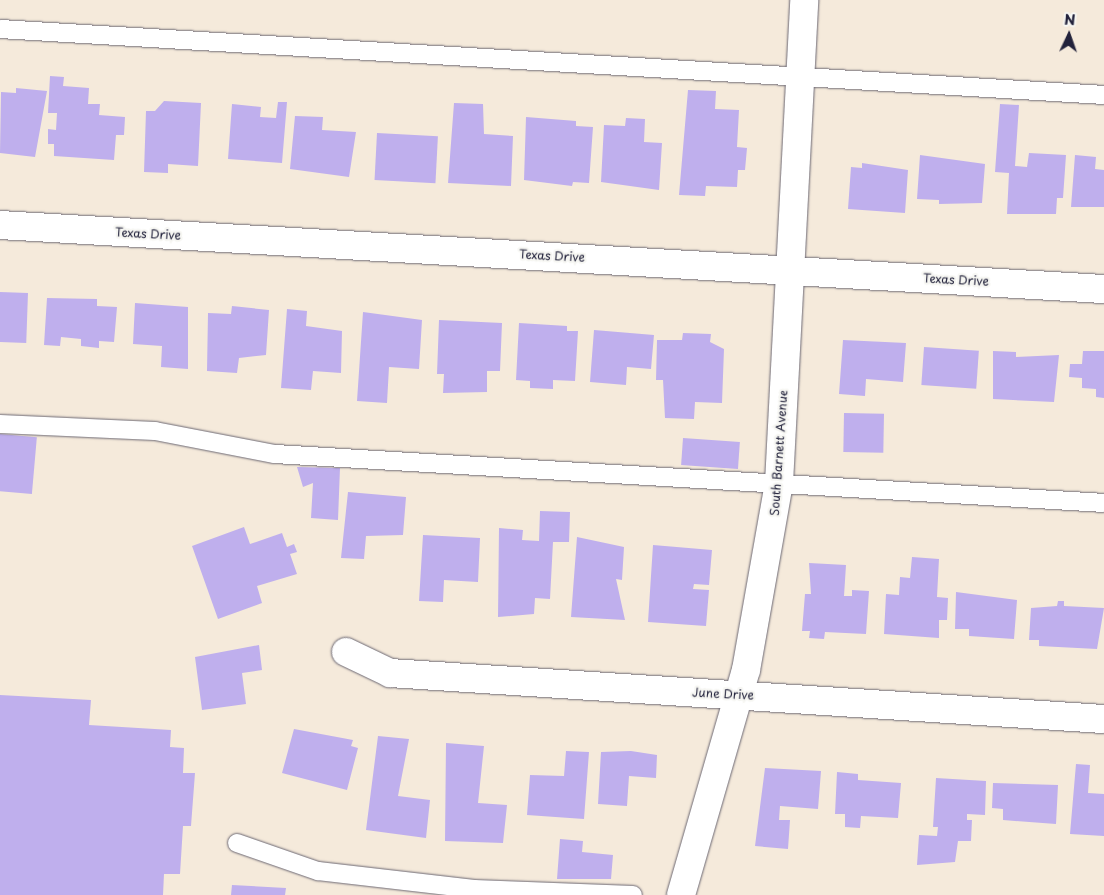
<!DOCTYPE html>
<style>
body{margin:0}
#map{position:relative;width:1104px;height:895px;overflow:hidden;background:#f5eadb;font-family:"Playpen Sans",sans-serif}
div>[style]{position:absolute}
.building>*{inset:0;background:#bfafed;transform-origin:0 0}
.roads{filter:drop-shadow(0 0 1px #6c6873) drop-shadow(0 0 1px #6c6873)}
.lane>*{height:18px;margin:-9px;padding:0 9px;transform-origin:9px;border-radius:9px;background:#fff}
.street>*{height:28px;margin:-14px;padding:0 14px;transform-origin:14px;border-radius:14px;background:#fff}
span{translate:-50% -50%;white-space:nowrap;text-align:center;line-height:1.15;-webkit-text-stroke:4.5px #f6f6f2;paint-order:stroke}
.street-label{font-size:12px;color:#22223b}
.north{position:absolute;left:1044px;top:10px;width:50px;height:50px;-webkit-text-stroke:4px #f6f6f2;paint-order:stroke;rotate:3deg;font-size:14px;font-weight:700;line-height:20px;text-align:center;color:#22223b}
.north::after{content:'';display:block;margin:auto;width:18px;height:22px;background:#22223b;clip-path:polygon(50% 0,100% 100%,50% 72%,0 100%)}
</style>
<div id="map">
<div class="building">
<div style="clip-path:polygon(50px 76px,64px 77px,63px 86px,89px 88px,88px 104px,100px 104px,99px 115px,125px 117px,124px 135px,116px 135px,114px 160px,54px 156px,54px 144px,48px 144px,48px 129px,56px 130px,57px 113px,48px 113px)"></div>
<div style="clip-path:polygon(16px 88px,47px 91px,35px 157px,0 153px,1px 92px,16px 93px)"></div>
<div style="clip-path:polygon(688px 90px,716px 91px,715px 109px,739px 110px,737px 147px,747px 148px,745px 170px,738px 170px,737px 187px,706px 186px,705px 196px,679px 195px)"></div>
<div style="clip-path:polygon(164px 101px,201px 103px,198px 166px,168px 164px,168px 173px,144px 172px,146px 111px,155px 111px)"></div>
<div style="clip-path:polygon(278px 102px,287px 102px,282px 163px,228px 159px,232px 104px,261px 107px,260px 117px,276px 118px)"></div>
<div style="clip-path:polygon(454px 103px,483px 104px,484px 134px,513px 136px,511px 186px,448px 183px)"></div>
<div style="clip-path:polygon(1000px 104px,1019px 105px,1015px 166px,1027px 167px,1029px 153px,1066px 155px,1063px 198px,1057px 198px,1056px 214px,1007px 214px,1009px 173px,995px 172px)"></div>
<div style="clip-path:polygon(295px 116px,323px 117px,322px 130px,356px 132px,349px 177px,290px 169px)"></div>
<div style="clip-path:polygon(526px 117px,576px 121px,576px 126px,593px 127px,589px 183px,573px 182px,572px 186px,524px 180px)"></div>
<div style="clip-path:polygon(626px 118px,645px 119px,644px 142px,662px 143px,659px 190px,601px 182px,604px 125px,625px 126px)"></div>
<div style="left:377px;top:133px;width:61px;height:47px;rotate:3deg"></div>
<div style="clip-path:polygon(920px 155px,985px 164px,982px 203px,939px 204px,939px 200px,917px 199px)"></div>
<div style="clip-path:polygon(1075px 155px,1096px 157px,1095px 169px,1104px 170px,1104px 207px,1071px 207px)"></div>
<div style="clip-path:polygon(862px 163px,908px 170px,905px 213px,848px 209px,851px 167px,862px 168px)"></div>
<div style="left:0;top:292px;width:28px;height:50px;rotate:2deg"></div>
<div style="clip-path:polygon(47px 298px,97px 299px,97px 306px,117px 307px,114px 342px,99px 341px,99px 348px,81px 346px,81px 339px,61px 337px,60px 346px,44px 345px)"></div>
<div style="clip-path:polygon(135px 303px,188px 307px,188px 369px,161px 367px,162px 346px,133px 344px)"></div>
<div style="clip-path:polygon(232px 306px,269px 310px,266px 355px,239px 358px,237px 373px,207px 371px,208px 313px,231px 314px)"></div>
<div style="clip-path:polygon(287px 309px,307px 311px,306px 326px,342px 331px,341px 373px,313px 371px,311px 390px,281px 388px)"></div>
<div style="clip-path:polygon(363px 312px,422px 320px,419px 369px,389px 367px,387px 403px,357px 401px)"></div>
<div style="clip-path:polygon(439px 320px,502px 323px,500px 371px,487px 371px,487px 392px,443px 393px,444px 374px,437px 374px)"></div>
<div style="clip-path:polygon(519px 323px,567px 326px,567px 331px,578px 331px,575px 381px,553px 380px,553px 389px,530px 388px,530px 381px,516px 380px)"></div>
<div style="clip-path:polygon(594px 330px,654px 335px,651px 369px,627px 367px,626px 385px,590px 382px)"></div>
<div style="clip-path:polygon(683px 333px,711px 334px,710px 342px,724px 349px,722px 403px,695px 402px,694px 419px,665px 418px,663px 380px,656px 380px,657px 340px,682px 340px)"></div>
<div style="clip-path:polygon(843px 340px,906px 343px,903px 382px,866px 379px,865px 396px,839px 394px)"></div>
<div style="left:924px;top:347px;width:55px;height:38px;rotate:4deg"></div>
<div style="clip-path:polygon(993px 351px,1016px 352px,1016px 357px,1059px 355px,1054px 402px,993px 399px)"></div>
<div style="clip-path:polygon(1083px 351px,1104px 351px,1104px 398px,1096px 397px,1096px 389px,1082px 388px,1082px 378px,1069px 377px,1070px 364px,1082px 364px)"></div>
<div style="left:844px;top:413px;width:40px;height:39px;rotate:1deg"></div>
<div style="left:0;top:434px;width:37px;height:57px;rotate:5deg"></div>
<div style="left:683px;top:438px;width:57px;height:27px;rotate:4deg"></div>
<div style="clip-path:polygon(297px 467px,340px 468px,338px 520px,311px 518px,313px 483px,303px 487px)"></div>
<div style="clip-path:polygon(348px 492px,406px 497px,403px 535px,366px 536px,364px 559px,341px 558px)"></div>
<div style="clip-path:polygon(540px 511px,570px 512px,569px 542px,553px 542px,550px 599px,535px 598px,534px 614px,498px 617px,499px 528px,523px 530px,522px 540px,539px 541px)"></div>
<div style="clip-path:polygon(244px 527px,250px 544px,282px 533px,287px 547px,294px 544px,297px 552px,290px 554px,297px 574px,257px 586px,262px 603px,218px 619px,192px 546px)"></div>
<div style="clip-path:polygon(423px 535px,480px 538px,478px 582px,444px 580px,443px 602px,419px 601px)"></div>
<div style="clip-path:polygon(577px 537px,624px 547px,622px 580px,616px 579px,625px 620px,571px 617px)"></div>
<div style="clip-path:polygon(653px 545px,712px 550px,709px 585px,694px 584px,693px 589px,709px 590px,706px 626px,648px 622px)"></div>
<div style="clip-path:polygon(912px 557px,939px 559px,937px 597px,948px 598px,947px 620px,939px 620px,939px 638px,884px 634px,886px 594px,899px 595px,900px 577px,910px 578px)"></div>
<div style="clip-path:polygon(809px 563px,846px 565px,844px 596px,852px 596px,852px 590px,869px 591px,866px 634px,825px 632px,824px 639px,809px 638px,810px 631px,802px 631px,805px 594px,811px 594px)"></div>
<div style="clip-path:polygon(956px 592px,1017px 600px,1014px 639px,969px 636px,969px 629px,955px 629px)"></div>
<div style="clip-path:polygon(1058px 601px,1064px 601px,1064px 606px,1104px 608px,1097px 649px,1039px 646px,1039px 640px,1029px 640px,1031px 608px,1057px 606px)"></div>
<div style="clip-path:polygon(259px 645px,262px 670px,242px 673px,246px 704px,202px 710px,195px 657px)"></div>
<div style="clip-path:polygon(0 695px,91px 700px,89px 725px,171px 730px,170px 747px,184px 748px,183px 773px,195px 773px,191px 826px,183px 826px,180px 874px,164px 874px,163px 895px,0 895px)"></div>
<div style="clip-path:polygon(294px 729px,353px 740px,351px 746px,358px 748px,347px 790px,282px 773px)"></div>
<div style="clip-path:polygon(378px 736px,409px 739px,398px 796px,430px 800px,426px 838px,366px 830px)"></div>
<div style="clip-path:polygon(446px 743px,484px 746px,478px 803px,507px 805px,503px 843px,445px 841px)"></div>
<div style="clip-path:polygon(566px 751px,589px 752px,584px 819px,527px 815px,530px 775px,564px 776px)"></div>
<div style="clip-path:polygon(631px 751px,657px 755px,656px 778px,629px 776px,627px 806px,598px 804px,601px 752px)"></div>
<div style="clip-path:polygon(1076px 764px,1090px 765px,1088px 793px,1104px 794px,1104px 836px,1070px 834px)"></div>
<div style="clip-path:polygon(765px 768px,821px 771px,818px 809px,780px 806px,779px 820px,790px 820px,788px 849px,755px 846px)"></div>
<div style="clip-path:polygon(837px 772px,858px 774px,858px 780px,901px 783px,898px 818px,861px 816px,860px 828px,845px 827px,845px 814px,835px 814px)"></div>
<div style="clip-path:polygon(936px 778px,986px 781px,985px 815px,967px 814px,967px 820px,972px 820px,971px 841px,958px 841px,955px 862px,917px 865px,919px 835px,937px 836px,938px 827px,933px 827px)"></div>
<div style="clip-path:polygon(993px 783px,1058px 785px,1056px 824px,1003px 820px,1003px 809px,992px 808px)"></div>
<div style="clip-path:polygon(560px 839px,583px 841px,582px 852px,613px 855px,611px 879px,557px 879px)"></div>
<div style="clip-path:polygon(232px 885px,286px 888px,285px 895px,231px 895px)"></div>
</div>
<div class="roads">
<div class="lane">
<div style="left:0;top:29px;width:1106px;rotate:3.42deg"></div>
<div style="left:0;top:424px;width:155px;rotate:2.6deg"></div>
<div style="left:155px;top:431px;width:122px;rotate:10.9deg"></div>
<div style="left:275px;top:454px;width:830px;rotate:3.38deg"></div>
<div style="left:237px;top:843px;width:86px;rotate:19.1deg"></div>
<div style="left:318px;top:871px;width:157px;rotate:6.6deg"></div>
<div style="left:474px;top:889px;width:159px;rotate:2.2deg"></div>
</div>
<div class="street">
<div style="left:0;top:225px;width:1106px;rotate:3.32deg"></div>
<div style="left:346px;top:652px;width:49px;rotate:25.5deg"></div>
<div style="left:390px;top:673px;width:715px;rotate:3.69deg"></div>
<div style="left:681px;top:895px;width:234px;rotate:-73.9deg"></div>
<div style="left:746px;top:670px;width:190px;rotate:-80deg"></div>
<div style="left:779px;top:483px;width:484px;rotate:-87deg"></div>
</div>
</div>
<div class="street-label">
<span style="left:148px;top:234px;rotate:3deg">Texas Drive</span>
<span style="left:552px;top:256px;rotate:3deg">Texas Drive</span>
<span style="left:956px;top:280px;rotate:3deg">Texas Drive</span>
<span style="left:779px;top:453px;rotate:-86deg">South Barnett Avenue</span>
<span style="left:723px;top:694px;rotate:3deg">June Drive</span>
</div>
<div class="north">N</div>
</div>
